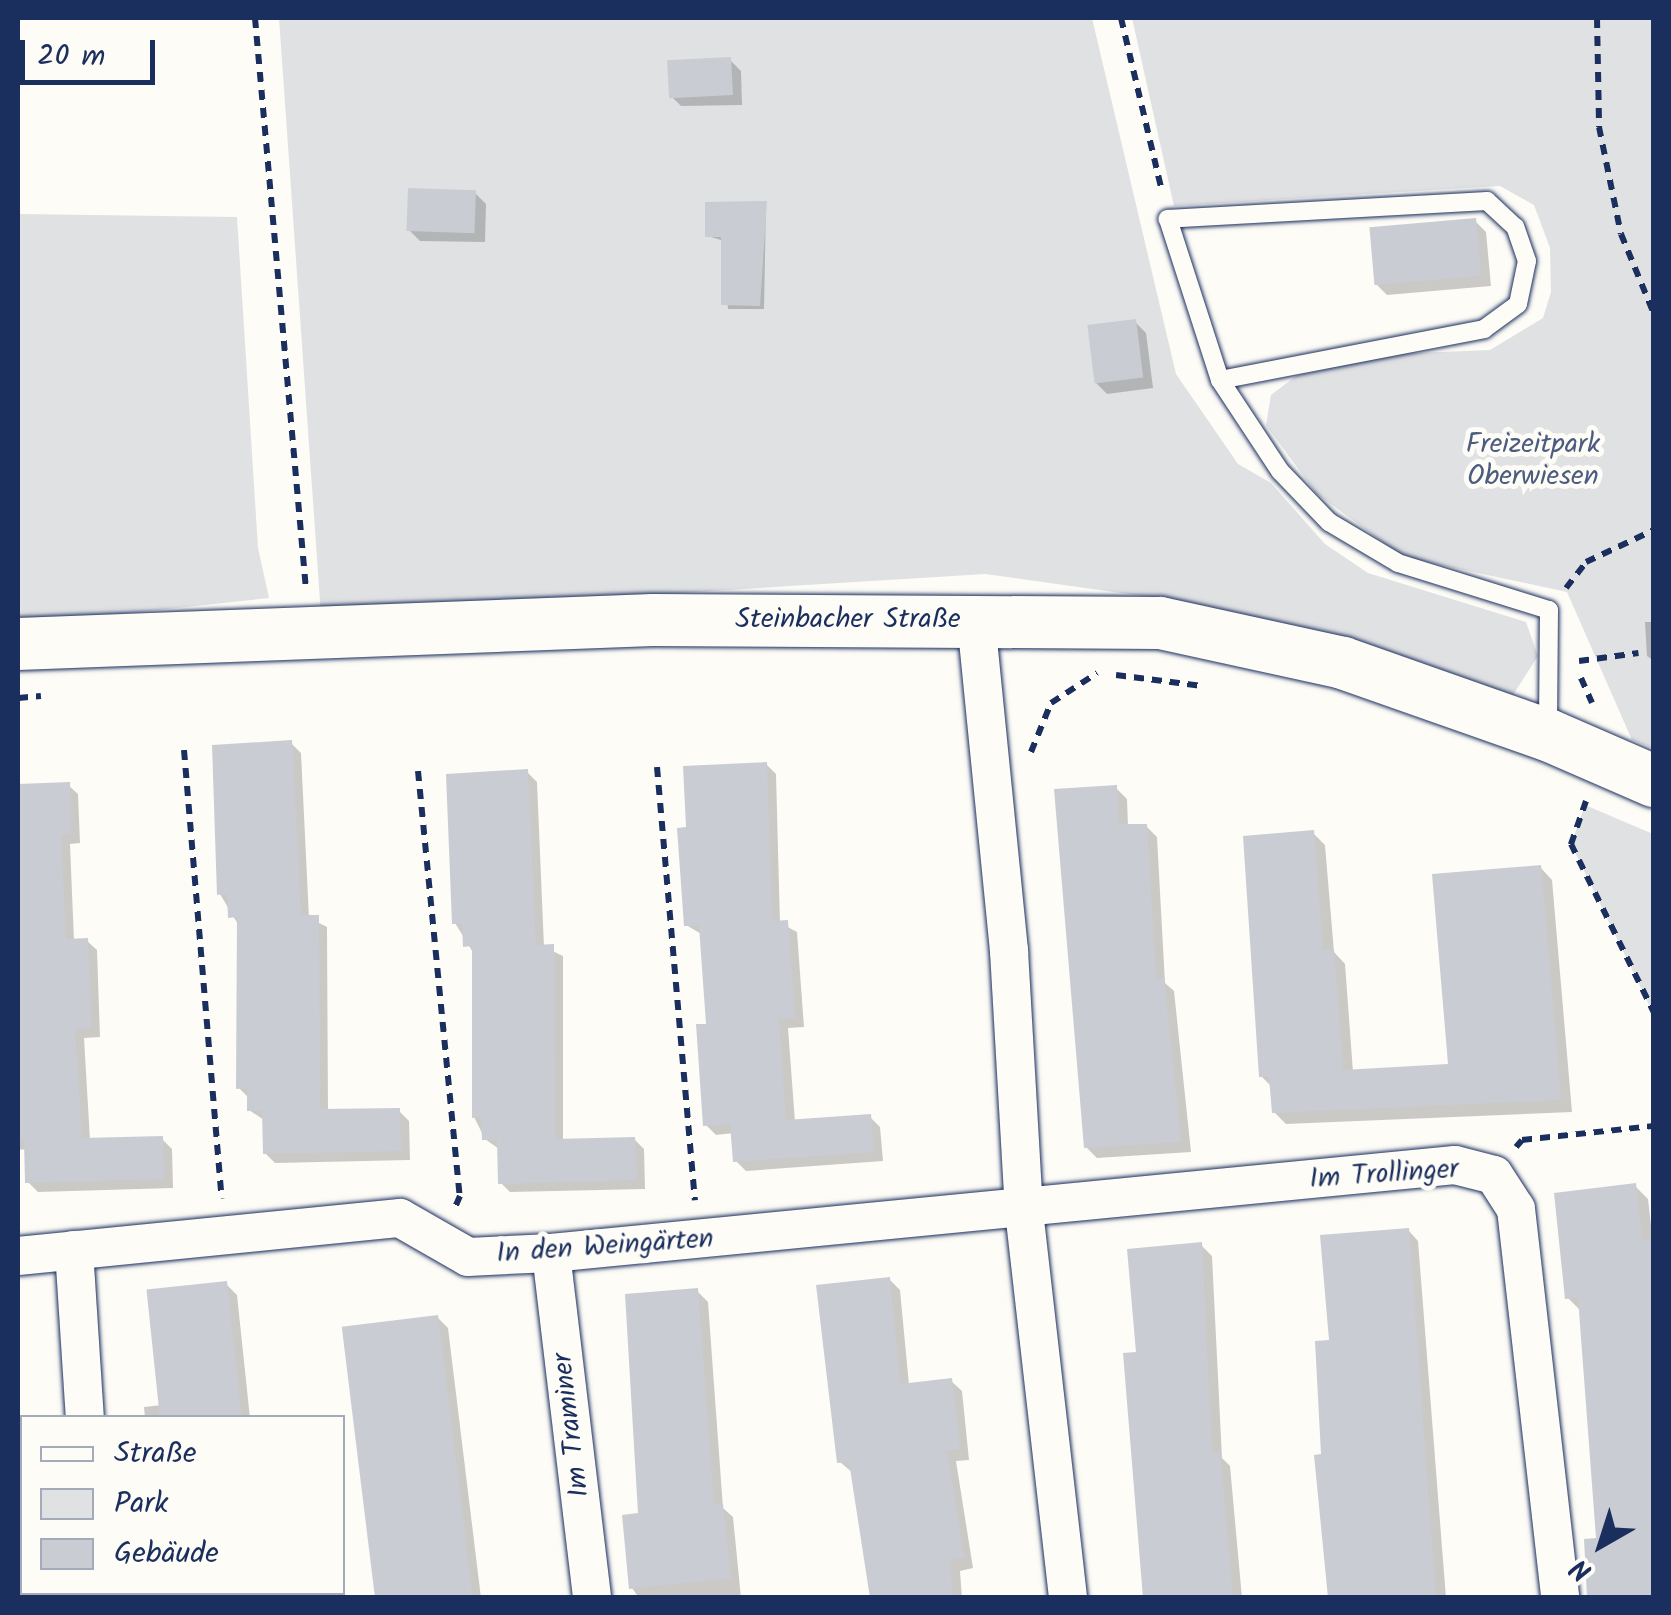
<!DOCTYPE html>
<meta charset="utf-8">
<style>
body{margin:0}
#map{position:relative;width:1671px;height:1615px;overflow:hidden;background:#fdfcf7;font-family:Kalam,sans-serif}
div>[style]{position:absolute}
.green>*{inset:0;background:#e0e1e3}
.shadow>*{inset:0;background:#0003;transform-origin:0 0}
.building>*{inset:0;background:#c9ccd3;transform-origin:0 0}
.path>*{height:6px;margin-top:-3px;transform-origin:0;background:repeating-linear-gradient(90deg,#1b2f5e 0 10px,transparent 0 18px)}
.roads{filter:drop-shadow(0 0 2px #1b2f5e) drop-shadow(0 0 2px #1b2f5e)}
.service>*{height:18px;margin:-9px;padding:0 9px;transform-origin:9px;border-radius:9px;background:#fdfcf7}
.minor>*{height:38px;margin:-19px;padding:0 19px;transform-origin:19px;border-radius:19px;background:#fdfcf7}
.secondary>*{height:52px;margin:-26px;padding:0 26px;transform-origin:26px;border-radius:26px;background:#fdfcf7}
span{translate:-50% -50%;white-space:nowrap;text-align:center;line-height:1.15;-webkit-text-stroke:10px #fdfcf7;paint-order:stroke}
.park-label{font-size:28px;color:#4c5c7f}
.street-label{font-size:28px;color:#1b2f5e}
.frame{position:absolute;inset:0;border:20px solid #1b2f5e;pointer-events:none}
.legend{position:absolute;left:20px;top:1415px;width:325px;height:180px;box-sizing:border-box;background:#fdfcf7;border:2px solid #a3aaba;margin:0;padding:12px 18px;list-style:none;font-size:30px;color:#1b2f5e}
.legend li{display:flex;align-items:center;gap:20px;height:50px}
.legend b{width:50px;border:2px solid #a3aaba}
.north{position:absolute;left:1551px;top:1495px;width:100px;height:100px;-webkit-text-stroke:8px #fdfcf7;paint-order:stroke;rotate:219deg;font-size:28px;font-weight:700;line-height:40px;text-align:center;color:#1b2f5e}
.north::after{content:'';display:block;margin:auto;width:35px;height:45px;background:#1b2f5e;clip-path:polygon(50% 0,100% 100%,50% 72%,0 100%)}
.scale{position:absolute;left:20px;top:40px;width:135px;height:45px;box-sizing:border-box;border:5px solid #1b2f5e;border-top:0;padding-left:12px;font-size:30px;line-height:35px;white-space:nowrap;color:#1b2f5e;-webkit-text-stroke:8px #fdfcf7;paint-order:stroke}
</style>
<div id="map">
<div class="green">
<div style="clip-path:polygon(279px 18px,1092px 18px,1176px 374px,1238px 464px,1271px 483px,1325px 544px,1368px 573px,1526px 622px,1538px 656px,1513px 695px,1358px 644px,1192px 603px,985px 574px,321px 615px)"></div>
<div style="clip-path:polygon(1132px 18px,1653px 18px,1653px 748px,1632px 740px,1567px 592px,1403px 557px,1316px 493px,1266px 425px,1271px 395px,1296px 376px,1392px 354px,1490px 350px,1543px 318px,1551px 292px,1550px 248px,1534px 205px,1500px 186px,1174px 206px)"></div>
<div style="clip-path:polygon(18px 214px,237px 217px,258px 548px,269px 598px,18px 625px)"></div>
<div style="clip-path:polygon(1585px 805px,1653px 834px,1653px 1013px,1571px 844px)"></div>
</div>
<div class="shadow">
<div style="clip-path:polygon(730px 60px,741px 71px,742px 105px,681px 106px,670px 95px)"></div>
<div style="clip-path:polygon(475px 193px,486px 204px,485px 242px,420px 241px,409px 230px)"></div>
<div style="clip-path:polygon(766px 204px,764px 309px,728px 309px,724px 241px,708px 236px)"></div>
<div style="clip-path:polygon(1475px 221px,1486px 232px,1491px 286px,1387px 295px,1376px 284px)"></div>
<div style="clip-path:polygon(1135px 322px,1146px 333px,1153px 388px,1107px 394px,1096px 383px)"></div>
<div style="clip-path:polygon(1645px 622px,1654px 622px,1654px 661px,1647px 656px)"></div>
<div style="clip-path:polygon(291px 743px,301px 753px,309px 918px,327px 927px,328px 1111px,399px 1111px,409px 1121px,410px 1160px,275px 1163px,265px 1153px,264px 1120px,249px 1110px,249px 1098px,239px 1088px,239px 926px,220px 894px)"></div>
<div style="clip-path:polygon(766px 764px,776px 774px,780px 923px,797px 932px,804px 1027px,788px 1028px,795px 1122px,870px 1117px,880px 1127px,883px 1161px,746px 1171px,736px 1161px,734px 1133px,716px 1135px,706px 1125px,709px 1026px,703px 935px,686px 925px,689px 829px)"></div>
<div style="clip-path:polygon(527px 772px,537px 782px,544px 947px,563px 956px,563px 1141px,634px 1139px,644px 1149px,645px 1189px,510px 1192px,500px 1182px,499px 1149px,485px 1139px,474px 1117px,474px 954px,455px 923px)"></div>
<div style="clip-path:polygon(68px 785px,78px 794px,80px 843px,70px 844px,74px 941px,87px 941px,97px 950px,100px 1037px,84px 1038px,90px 1140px,162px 1139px,172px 1149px,173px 1188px,38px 1192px,28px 1182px,27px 1149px,18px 1150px,18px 786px)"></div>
<div style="clip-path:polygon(1116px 788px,1127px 799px,1128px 826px,1146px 826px,1157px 837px,1165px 983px,1174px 991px,1191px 1152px,1097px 1158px,1086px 1147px)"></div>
<div style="clip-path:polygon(1313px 833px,1325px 845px,1334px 952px,1345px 964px,1353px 1072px,1450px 1066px,1540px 867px,1552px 880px,1572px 1112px,1286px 1124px,1274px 1112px,1272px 1087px,1261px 1076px)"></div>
<div style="clip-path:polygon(1635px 1186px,1648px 1199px,1653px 1243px,1598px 1541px,1582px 1312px,1568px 1298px)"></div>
<div style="clip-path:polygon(1408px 1230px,1418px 1241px,1446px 1598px,1331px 1598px,1323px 1456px,1332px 1342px)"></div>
<div style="clip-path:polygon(1201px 1245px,1212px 1256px,1222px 1458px,1230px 1466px,1242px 1598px,1146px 1598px,1139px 1355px)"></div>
<div style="clip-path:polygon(889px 1279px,900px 1290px,909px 1385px,951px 1381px,962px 1391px,969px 1460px,956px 1461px,973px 1568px,960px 1571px,962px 1598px,872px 1598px,853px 1473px,840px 1462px)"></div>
<div style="clip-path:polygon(226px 1284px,237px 1295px,250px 1418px,145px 1418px,144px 1407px,162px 1405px)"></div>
<div style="clip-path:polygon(697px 1291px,708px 1302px,723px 1508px,733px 1517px,741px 1598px,639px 1598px,632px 1588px,640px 1515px)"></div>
<div style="clip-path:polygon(437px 1317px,448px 1328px,481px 1598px,377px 1598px)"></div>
<div style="left:164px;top:1592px;width:89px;height:6px"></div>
</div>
<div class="building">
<div style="left:731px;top:57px;width:38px;height:64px;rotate:87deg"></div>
<div style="left:408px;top:188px;width:68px;height:43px;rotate:2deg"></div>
<div style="clip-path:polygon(767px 201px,760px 306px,721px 305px,721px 237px,705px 237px,705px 202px)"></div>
<div style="left:1476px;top:218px;width:58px;height:107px;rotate:85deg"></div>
<div style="left:1136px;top:319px;width:59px;height:49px;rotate:83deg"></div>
<div style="clip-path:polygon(292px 740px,301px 915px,319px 915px,320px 1109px,400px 1108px,401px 1151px,263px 1154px,262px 1111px,247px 1111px,247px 1088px,236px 1089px,237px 917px,228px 918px,227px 894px,217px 895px,212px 745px)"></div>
<div style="clip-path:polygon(767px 762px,772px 921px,788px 920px,795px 1018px,779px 1019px,786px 1120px,871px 1114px,874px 1152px,733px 1162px,730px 1124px,703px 1126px,696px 1024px,706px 1024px,699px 926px,684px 926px,677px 828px,686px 827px,683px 766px)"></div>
<div style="clip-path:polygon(528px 769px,536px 945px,554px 944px,555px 1139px,635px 1137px,637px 1180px,498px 1184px,497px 1140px,482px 1140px,481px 1117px,472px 1118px,472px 946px,463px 947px,462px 924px,452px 924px,446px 774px)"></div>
<div style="clip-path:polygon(70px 782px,71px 834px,61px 835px,66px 939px,88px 938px,91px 1028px,75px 1029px,82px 1138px,163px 1136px,164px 1179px,25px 1183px,24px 1140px,18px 1140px,18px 784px)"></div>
<div style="clip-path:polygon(1117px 785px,1118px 824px,1147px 824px,1156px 978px,1164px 978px,1181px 1142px,1084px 1148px,1054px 789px)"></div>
<div style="clip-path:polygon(1314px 830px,1323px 950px,1334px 949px,1343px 1070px,1448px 1064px,1432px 874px,1541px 865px,1561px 1100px,1272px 1113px,1269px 1077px,1259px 1077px,1243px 836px)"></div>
<div style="clip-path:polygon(1636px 1183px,1642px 1240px,1654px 1240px,1654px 1598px,1587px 1598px,1584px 1539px,1596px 1538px,1578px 1298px,1565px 1299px,1554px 1193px)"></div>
<div style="clip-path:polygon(1409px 1228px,1436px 1598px,1328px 1598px,1314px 1455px,1321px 1454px,1315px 1341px,1329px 1340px,1320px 1235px)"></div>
<div style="clip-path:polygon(1202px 1242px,1212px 1453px,1220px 1452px,1233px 1598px,1143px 1598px,1123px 1353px,1136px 1352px,1127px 1249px)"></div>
<div style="clip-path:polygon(890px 1277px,900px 1384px,952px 1378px,960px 1449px,947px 1451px,964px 1558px,950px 1560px,953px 1598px,870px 1598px,849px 1462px,837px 1463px,816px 1285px)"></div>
<div style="left:227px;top:1281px;width:138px;height:81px;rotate:84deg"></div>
<div style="clip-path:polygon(698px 1288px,714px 1505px,723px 1504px,731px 1578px,629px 1589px,622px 1515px,638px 1513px,625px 1294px)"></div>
<div style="left:438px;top:1315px;width:285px;height:97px;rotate:83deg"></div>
</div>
<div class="path">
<div style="left:255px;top:18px;width:573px;rotate:84.9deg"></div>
<div style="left:1121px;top:18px;width:179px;rotate:76.7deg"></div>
<div style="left:1597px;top:18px;width:109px;rotate:88.9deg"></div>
<div style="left:1599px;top:127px;width:109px;rotate:78.4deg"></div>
<div style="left:1621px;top:234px;width:87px;rotate:67.6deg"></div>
<div style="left:1566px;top:588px;width:33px;rotate:-52deg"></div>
<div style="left:1586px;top:562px;width:75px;rotate:-25.2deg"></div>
<div style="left:1579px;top:661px;width:60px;rotate:-7.7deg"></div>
<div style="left:1116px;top:675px;width:87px;rotate:7.3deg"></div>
<div style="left:1581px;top:678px;width:27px;rotate:66deg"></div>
<div style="left:18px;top:698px;width:23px;rotate:-5deg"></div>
<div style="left:184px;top:750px;width:450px;rotate:85.2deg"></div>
<div style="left:1031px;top:752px;width:53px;rotate:-67.8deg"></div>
<div style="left:1051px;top:703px;width:55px;rotate:-33.1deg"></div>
<div style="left:657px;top:767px;width:435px;rotate:85deg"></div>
<div style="left:418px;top:771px;width:427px;rotate:84.4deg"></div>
<div style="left:460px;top:1196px;width:12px;rotate:114deg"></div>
<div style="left:1586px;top:801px;width:46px;rotate:109.2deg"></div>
<div style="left:1571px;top:844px;width:188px;rotate:63.8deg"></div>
<div style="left:1516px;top:1147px;width:9px;rotate:-49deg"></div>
<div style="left:1522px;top:1140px;width:133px;rotate:-6.1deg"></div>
</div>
<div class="roads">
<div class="service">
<div style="left:1220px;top:380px;width:269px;rotate:-10.9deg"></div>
<div style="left:1484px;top:329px;width:42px;rotate:-36.3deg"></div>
<div style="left:1518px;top:304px;width:44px;rotate:-78.2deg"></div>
<div style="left:1527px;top:261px;width:36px;rotate:-109deg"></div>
<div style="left:1515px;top:227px;width:38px;rotate:-137deg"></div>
<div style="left:1487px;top:201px;width:320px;rotate:176.8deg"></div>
<div style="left:1168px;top:219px;width:169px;rotate:72.1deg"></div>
<div style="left:1220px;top:380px;width:109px;rotate:56.6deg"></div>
<div style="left:1280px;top:471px;width:71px;rotate:46.1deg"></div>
<div style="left:1329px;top:522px;width:80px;rotate:30.7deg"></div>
<div style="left:1398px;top:563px;width:158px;rotate:17.3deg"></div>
<div style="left:1549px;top:610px;width:119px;rotate:90.5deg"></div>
</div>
<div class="minor">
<div style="left:976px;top:620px;width:333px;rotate:84.3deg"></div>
<div style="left:1009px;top:951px;width:260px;rotate:86.7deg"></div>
<div style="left:1024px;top:1211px;width:389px;rotate:83.5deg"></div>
<div style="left:74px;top:1250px;width:168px;rotate:86.3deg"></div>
<div style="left:551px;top:1253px;width:347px;rotate:83.2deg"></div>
<div style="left:18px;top:1256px;width:384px;rotate:-5.7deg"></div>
<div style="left:400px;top:1218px;width:78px;rotate:29.8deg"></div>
<div style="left:468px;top:1257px;width:83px;rotate:-2.8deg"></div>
<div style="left:551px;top:1253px;width:908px;rotate:-5.56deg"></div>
<div style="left:1455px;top:1165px;width:40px;rotate:14.4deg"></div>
<div style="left:1494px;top:1175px;width:40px;rotate:57.1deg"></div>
<div style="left:1516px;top:1209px;width:391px;rotate:83.5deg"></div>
<div style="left:97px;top:1592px;width:6px;rotate:90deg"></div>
</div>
<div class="secondary">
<div style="left:18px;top:644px;width:635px;rotate:-2.16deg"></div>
<div style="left:653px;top:620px;width:507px;rotate:0.34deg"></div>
<div style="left:1160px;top:623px;width:187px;rotate:12.3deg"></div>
<div style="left:1343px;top:663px;width:217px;rotate:19.4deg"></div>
<div style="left:1548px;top:735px;width:116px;rotate:23.5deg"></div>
</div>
</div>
<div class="park-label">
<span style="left:1533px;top:461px">Freizeitpark<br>Oberwiesen</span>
</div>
<div class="street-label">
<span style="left:848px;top:620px">Steinbacher Straße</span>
<span style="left:1384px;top:1175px;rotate:-4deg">Im Trollinger</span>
<span style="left:605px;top:1247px;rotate:-4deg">In den Weingärten</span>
<span style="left:572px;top:1425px;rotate:-97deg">Im Traminer</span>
</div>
<div class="frame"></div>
<ul class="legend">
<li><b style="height:12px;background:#fdfcf7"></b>Straße</li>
<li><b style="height:28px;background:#e0e1e3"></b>Park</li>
<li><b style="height:28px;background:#c9ccd3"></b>Gebäude</li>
</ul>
<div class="north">N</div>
<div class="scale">20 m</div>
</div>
